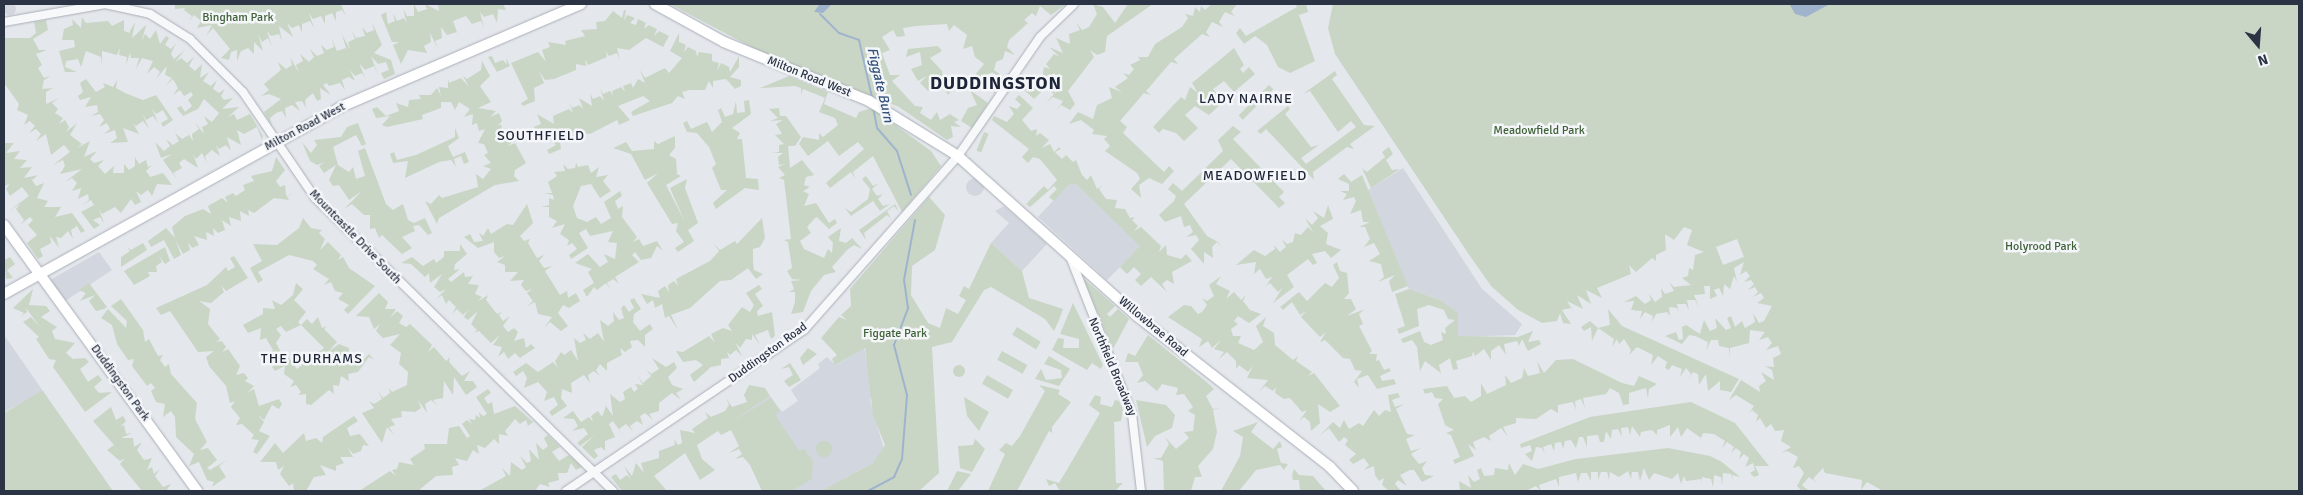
<!DOCTYPE html>
<style>
body{margin:0}
#map{position:relative;width:2303px;height:495px;overflow:hidden;background:#e4e7ec;font-family:Signika,sans-serif}
div>[style]{position:absolute}
.built>*{inset:0;background:#d2d6de}
.round{border-radius:50%}
.green>*{inset:0;background:#c9d6c5;transform-origin:0 0}
.water>*{inset:0;background:#9fb4cc}
.stream>*{height:2px;margin:-1px;padding:0 1px;transform-origin:1px;border-radius:1px;background:#9fb4cc}
.roads{filter:drop-shadow(0 0 1px #a9aeb7) drop-shadow(0 0 1px #a9aeb7)}
.tertiary>*{height:8px;margin:-4px;padding:0 4px;transform-origin:4px;border-radius:4px;background:#f7f8fa}
.primary>*{height:10px;margin:-5px;padding:0 5px;transform-origin:5px;border-radius:5px;background:#fff}
span{translate:-50% -50%;white-space:nowrap;text-align:center;line-height:1.15;-webkit-text-stroke:5px #f4f6f9;paint-order:stroke}
.park-label{font-size:12px;color:#3f6138}
.street-label{font-size:12px;color:#2b3445}
.water-label{font-size:14px;color:#34527a;font-style:italic}
.neighbourhood-label{font-size:14px;color:#1d2536;letter-spacing:1px}
.district-label{font-size:18px;color:#1d2536;font-weight:700;letter-spacing:1px}
.frame{position:absolute;inset:0;border:5px solid #2b3445;pointer-events:none}
.north{position:absolute;left:2233px;top:20px;width:50px;height:50px;-webkit-text-stroke:4px #f4f6f9;paint-order:stroke;rotate:162deg;font-size:14px;font-weight:700;line-height:20px;text-align:center;color:#2b3445}
.north::after{content:'';display:block;margin:auto;width:18px;height:22px;background:#2b3445;clip-path:polygon(50% 0,100% 100%,50% 72%,0 100%)}
</style>
<div id="map">
<div class="built">
<div class="round" style="left:4px;top:3px;width:12px;height:12px"></div>
<div style="clip-path:polygon(1403px 168px,1482px 289px,1522px 324px,1515px 335px,1457px 337px,1457px 313px,1440px 300px,1409px 289px,1368px 190px)"></div>
<div class="round" style="left:966px;top:178px;width:18px;height:18px"></div>
<div style="clip-path:polygon(1076px 184px,1141px 246px,1107px 280px,1038px 217px,1068px 185px)"></div>
<div style="clip-path:polygon(1004px 206px,1047px 244px,1022px 271px,991px 243px,1009px 223px,995px 211px)"></div>
<div style="clip-path:polygon(99px 252px,112px 270px,65px 301px,50px 280px)"></div>
<div style="clip-path:polygon(4px 335px,43px 391px,4px 412px)"></div>
<div style="clip-path:polygon(864px 348px,873px 390px,870px 400px,884px 450px,873px 463px,821px 491px,775px 491px,730px 423px,770px 396px,782px 412px,798px 401px,791px 390px,820px 368px,818px 364px,827px 357px,836px 365px)"></div>
</div>
<div class="green">
<div style="clip-path:polygon(175px 4px,341px 4px,346px 16px,342px 10px,336px 12px,336px 21px,332px 13px,325px 16px,325px 24px,321px 16px,313px 19px,309px 13px,314px 28px,310px 21px,302px 24px,302px 33px,299px 25px,292px 28px,287px 23px,293px 37px,279px 26px,282px 42px,279px 34px,271px 36px,267px 31px,272px 47px,268px 38px,262px 42px,258px 34px,263px 51px,254px 42px,254px 54px,248px 48px,241px 51px,237px 61px,237px 50px,231px 52px,229px 60px,221px 58px,230px 49px,213px 28px,206px 36px,212px 25px,197px 28px,201px 21px,194px 15px,189px 21px,192px 16px,184px 10px,181px 15px,185px 8px,175px 9px)"></div>
<div style="clip-path:polygon(414px 4px,418px 12px,427px 9px,425px 4px,439px 11px,438px 4px,503px 4px,506px 10px,498px 9px,497px 23px,493px 14px,484px 17px,480px 12px,484px 28px,481px 21px,472px 24px,466px 16px,453px 21px,459px 38px,457px 32px,447px 35px,441px 27px,442px 38px,435px 41px,438px 49px,430px 33px,431px 42px,424px 46px,427px 53px,408px 50px,401px 64px,393px 45px,399px 42px,392px 42px,381px 15px,386px 12px,388px 24px,395px 21px,393px 13px,397px 21px,404px 18px,407px 23px,403px 9px,407px 16px,414px 16px)"></div>
<div style="clip-path:polygon(670px 4px,1066px 4px,1051px 15px,1040px 6px,1036px 16px,1032px 13px,1024px 20px,1028px 23px,1009px 40px,1007px 47px,1015px 55px,1005px 51px,1003px 59px,996px 62px,994px 70px,1005px 78px,994px 94px,993px 72px,970px 81px,984px 64px,975px 57px,972px 46px,963px 49px,967px 35px,954px 25px,949px 31px,947px 24px,916px 26px,903px 28px,905px 36px,897px 37px,893px 30px,882px 37px,890px 50px,882px 53px,890px 75px,900px 75px,892px 81px,915px 106px,923px 107px,920px 113px,931px 120px,937px 112px,940px 120px,950px 114px,959px 120px,954px 122px,961px 127px,951px 126px,953px 137px,947px 140px,899px 107px,757px 50px)"></div>
<div style="clip-path:polygon(1093px 4px,1103px 7px,1115px 23px,1128px 4px,1153px 4px,1107px 36px,1105px 52px,1097px 55px,1090px 50px,1094px 57px,1068px 91px,1075px 104px,1070px 110px,1061px 105px,1056px 111px,1063px 101px,1053px 97px,1046px 103px,1054px 94px,1046px 87px,1034px 99px,1021px 87px,1033px 89px,1036px 83px,1031px 74px,1042px 79px,1044px 67px,1050px 69px,1046px 64px,1054px 54px,1060px 57px,1049px 47px,1063px 53px,1056px 38px,1070px 44px,1069px 34px,1080px 30px,1076px 22px,1082px 30px,1089px 27px,1097px 14px)"></div>
<div style="clip-path:polygon(1212px 4px,1237px 4px,1231px 12px,1235px 16px,1225px 12px,1219px 22px,1223px 27px,1212px 22px,1206px 32px,1210px 37px,1202px 34px,1174px 59px,1178px 64px,1171px 62px,1146px 91px,1151px 95px,1144px 93px,1120px 121px,1127px 127px,1123px 133px,1164px 172px,1169px 166px,1174px 171px,1162px 184px,1149px 178px,1139px 185px,1141px 198px,1131px 189px,1140px 179px,1137px 173px,1105px 151px,1110px 146px,1104px 139px,1107px 136px,1092px 134px,1094px 130px,1081px 120px,1069px 124px,1078px 112px,1093px 119px,1097px 105px,1112px 98px,1109px 87px,1122px 92px,1115px 87px,1128px 78px,1123px 73px,1129px 75px,1134px 69px,1130px 65px,1140px 60px,1138px 57px,1148px 57px,1155px 44px,1182px 27px,1188px 18px,1185px 14px,1193px 16px,1195px 7px,1200px 12px,1201px 6px,1205px 10px)"></div>
<div style="clip-path:polygon(1295px 4px,1306px 4px,1308px 12px,1299px 15px,1315px 61px,1290px 73px,1278px 67px,1267px 45px,1255px 36px,1244px 44px,1236px 33px,1240px 28px,1246px 36px,1297px 7px)"></div>
<div style="clip-path:polygon(evenodd,1333px 4px,2299px 4px,2299px 491px,1883px 491px,1867px 482px,1861px 490px,1862px 480px,1825px 473px,1823px 468px,1813px 479px,1818px 484px,1809px 477px,1802px 485px,1809px 491px,1802px 491px,1797px 486px,1804px 473px,1799px 466px,1793px 468px,1798px 457px,1787px 451px,1781px 453px,1791px 447px,1781px 441px,1784px 430px,1775px 431px,1771px 424px,1766px 428px,1760px 418px,1756px 422px,1758px 415px,1752px 410px,1748px 414px,1754px 406px,1736px 395px,1729px 400px,1741px 380px,1760px 392px,1759px 386px,1766px 381px,1761px 372px,1774px 380px,1772px 370px,1765px 366px,1774px 367px,1773px 358px,1781px 354px,1778px 346px,1766px 350px,1772px 343px,1768px 337px,1759px 340px,1765px 332px,1750px 330px,1749px 343px,1730px 348px,1729px 358px,1729px 348px,1719px 346px,1718px 340px,1711px 340px,1706px 351px,1708px 342px,1695px 336px,1689px 335px,1682px 344px,1665px 336px,1676px 332px,1679px 340px,1683px 339px,1682px 327px,1686px 325px,1700px 334px,1704px 320px,1710px 331px,1717px 328px,1715px 318px,1726px 330px,1731px 328px,1727px 318px,1731px 316px,1735px 327px,1742px 321px,1745px 328px,1755px 322px,1753px 313px,1759px 323px,1764px 321px,1772px 306px,1757px 303px,1764px 298px,1761px 293px,1753px 297px,1758px 292px,1755px 287px,1748px 290px,1754px 284px,1751px 280px,1744px 282px,1750px 276px,1746px 271px,1740px 275px,1744px 262px,1734px 268px,1737px 282px,1734px 276px,1730px 289px,1724px 284px,1723px 296px,1719px 288px,1714px 290px,1717px 296px,1710px 299px,1710px 286px,1704px 286px,1705px 294px,1694px 295px,1699px 307px,1695px 300px,1687px 300px,1689px 311px,1686px 304px,1677px 304px,1679px 315px,1677px 308px,1669px 307px,1670px 316px,1667px 312px,1656px 314px,1652px 322px,1653px 316px,1645px 312px,1640px 319px,1642px 311px,1631px 310px,1634px 301px,1624px 302px,1636px 296px,1645px 304px,1651px 300px,1649px 294px,1655px 302px,1662px 297px,1661px 288px,1665px 294px,1674px 291px,1669px 282px,1674px 287px,1691px 285px,1682px 278px,1688px 276px,1689px 268px,1693px 270px,1695px 255px,1704px 252px,1687px 245px,1692px 230px,1684px 227px,1674px 240px,1665px 234px,1666px 250px,1656px 255px,1656px 261px,1652px 258px,1636px 272px,1629px 265px,1631px 274px,1597px 288px,1602px 298px,1586px 290px,1591px 304px,1577px 295px,1583px 309px,1567px 301px,1575px 314px,1571px 308px,1562px 310px,1571px 324px,1563px 323px,1560px 313px,1557px 321px,1542px 323px,1518px 310px,1491px 286px,1470px 256px,1335px 54px,1328px 28px,1333px 4px,1737px 239px,1744px 257px,1723px 265px,1716px 247px,1737px 239px)"></div>
<div style="clip-path:polygon(624px 10px,626px 10px,624px 21px,627px 15px,635px 18px,630px 23px,636px 25px,638px 19px,646px 23px,644px 29px,649px 25px,657px 29px,654px 36px,659px 31px,669px 36px,663px 47px,646px 38px,629px 50px,617px 48px,620px 61px,617px 53px,609px 56px,606px 51px,607px 57px,588px 65px,585px 59px,586px 66px,576px 64px,576px 70px,554px 79px,545px 80px,539px 71px,544px 83px,534px 88px,535px 101px,523px 106px,521px 103px,528px 99px,511px 63px,538px 52px,546px 62px,542px 50px,550px 47px,548px 42px,566px 45px,565px 41px,585px 36px,581px 30px,597px 29px,596px 22px,605px 21px,613px 11px,622px 18px)"></div>
<div style="clip-path:polygon(82px 17px,86px 23px,108px 21px,112px 26px,124px 20px,124px 31px,129px 33px,135px 22px,132px 38px,146px 25px,142px 41px,145px 34px,150px 39px,156px 30px,160px 44px,166px 36px,169px 38px,165px 45px,171px 49px,176px 43px,171px 54px,174px 59px,185px 50px,175px 62px,181px 58px,187px 63px,194px 57px,189px 66px,195px 71px,202px 64px,200px 78px,209px 72px,203px 81px,211px 86px,217px 80px,213px 89px,219px 93px,225px 89px,221px 96px,224px 100px,233px 98px,222px 109px,239px 107px,228px 117px,234px 114px,237px 120px,250px 114px,263px 136px,262px 140px,257px 127px,244px 134px,237px 130px,241px 145px,227px 137px,231px 151px,226px 145px,219px 149px,216px 145px,220px 156px,212px 150px,205px 156px,207px 163px,202px 153px,196px 159px,193px 154px,198px 168px,184px 159px,179px 163px,182px 168px,173px 173px,178px 181px,163px 160px,172px 154px,161px 158px,155px 142px,164px 151px,170px 146px,166px 139px,173px 145px,179px 141px,175px 133px,182px 139px,189px 135px,185px 128px,193px 141px,192px 134px,199px 129px,195px 122px,204px 134px,202px 127px,208px 124px,204px 116px,212px 122px,219px 113px,204px 99px,198px 109px,183px 116px,177px 108px,181px 106px,185px 112px,192px 106px,188px 100px,193px 95px,191px 92px,184px 96px,180px 90px,173px 95px,178px 88px,173px 79px,165px 86px,172px 78px,165px 75px,167px 66px,156px 79px,160px 72px,154px 67px,147px 74px,153px 61px,142px 58px,136px 69px,139px 58px,131px 58px,130px 53px,126px 65px,127px 57px,119px 55px,120px 48px,117px 55px,102px 51px,102px 65px,101px 57px,86px 51px,81px 67px,78px 59px,66px 61px,65px 67px,77px 72px,65px 72px,59px 51px,75px 47px,74px 40px,62px 40px,64px 29px,73px 25px,72px 19px,81px 28px)"></div>
<div style="clip-path:polygon(46px 20px,48px 30px,33px 39px,39px 50px,47px 50px,36px 54px,42px 65px,38px 68px,44px 78px,51px 76px,44px 80px,42px 89px,53px 88px,46px 92px,46px 104px,59px 98px,52px 103px,58px 109px,55px 113px,63px 118px,59px 124px,65px 120px,69px 127px,66px 132px,77px 123px,70px 135px,82px 144px,77px 148px,90px 141px,84px 157px,97px 151px,90px 159px,94px 163px,104px 160px,98px 166px,105px 174px,114px 166px,113px 173px,124px 173px,124px 164px,129px 170px,135px 166px,135px 157px,139px 164px,146px 160px,148px 167px,152px 165px,146px 171px,150px 177px,163px 173px,172px 185px,157px 184px,152px 196px,148px 190px,141px 195px,136px 191px,141px 202px,135px 205px,131px 199px,121px 213px,115px 207px,102px 214px,99px 209px,104px 223px,100px 217px,93px 220px,100px 225px,94px 229px,81px 212px,94px 205px,91px 200px,82px 205px,89px 200px,88px 194px,78px 199px,81px 188px,72px 191px,77px 183px,72px 178px,65px 182px,82px 169px,60px 174px,65px 166px,63px 160px,53px 165px,70px 152px,64px 145px,51px 155px,46px 134px,36px 141px,41px 134px,36px 129px,29px 133px,35px 126px,30px 121px,24px 125px,28px 115px,17px 110px,19px 104px,4px 83px,4px 38px,30px 38px,36px 33px,34px 22px)"></div>
<div style="clip-path:polygon(372px 22px,382px 45px,374px 53px,391px 60px,395px 74px,384px 79px,381px 73px,389px 70px,386px 62px,378px 64px,371px 56px,378px 75px,374px 66px,365px 70px,359px 63px,366px 80px,362px 73px,355px 76px,350px 70px,355px 81px,349px 77px,342px 80px,345px 90px,340px 83px,329px 86px,327px 83px,323px 85px,331px 95px,320px 88px,321px 99px,317px 101px,313px 93px,305px 100px,306px 108px,302px 101px,295px 102px,300px 111px,292px 105px,285px 108px,286px 118px,282px 111px,276px 113px,270px 118px,272px 126px,264px 112px,281px 99px,269px 94px,261px 96px,269px 90px,264px 84px,281px 70px,278px 62px,286px 69px,292px 65px,290px 57px,299px 73px,296px 65px,303px 61px,300px 54px,309px 62px,314px 57px,310px 49px,317px 56px,324px 53px,321px 45px,327px 50px,334px 47px,332px 39px,337px 51px,346px 48px,342px 35px,350px 49px,348px 42px,355px 39px,352px 31px,356px 38px,365px 36px,362px 27px,367px 33px,374px 30px)"></div>
<div style="clip-path:polygon(679px 33px,679px 42px,686px 45px,684px 52px,688px 47px,696px 51px,697px 57px,699px 52px,712px 54px,712px 61px,719px 63px,717px 71px,721px 63px,729px 67px,730px 72px,739px 56px,739px 67px,730px 77px,741px 80px,741px 86px,735px 89px,726px 79px,713px 81px,713px 88px,709px 81px,705px 90px,689px 90px,682px 92px,685px 99px,678px 96px,672px 103px,633px 116px,631px 112px,650px 101px,643px 96px,618px 106px,630px 120px,619px 125px,617px 120px,590px 134px,567px 131px,559px 136px,561px 149px,549px 154px,547px 150px,556px 145px,551px 139px,546px 141px,546px 130px,536px 131px,534px 127px,541px 124px,537px 114px,554px 124px,553px 116px,569px 109px,573px 113px,569px 102px,572px 108px,579px 105px,583px 109px,579px 98px,592px 106px,590px 93px,593px 99px,600px 96px,604px 101px,600px 88px,603px 94px,610px 91px,613px 96px,612px 91px,621px 87px,625px 92px,623px 86px,631px 83px,633px 88px,638px 79px,645px 83px,640px 70px,645px 78px,665px 68px,669px 73px,682px 58px,670px 51px)"></div>
<div style="clip-path:polygon(938px 46px,942px 51px,930px 58px,942px 71px,944px 85px,955px 85px,948px 95px,938px 76px,928px 81px,932px 88px,928px 91px,920px 83px,927px 76px,918px 81px,911px 69px,922px 65px,920px 52px,906px 57px,908px 49px)"></div>
<div style="clip-path:polygon(1234px 48px,1244px 65px,1240px 69px,1243px 73px,1249px 67px,1255px 74px,1234px 92px,1224px 81px,1213px 89px,1224px 101px,1209px 115px,1195px 106px,1185px 115px,1198px 128px,1184px 141px,1176px 133px,1163px 129px,1159px 133px,1153px 127px,1181px 97px,1185px 100px,1190px 87px,1198px 93px,1192px 83px)"></div>
<div style="clip-path:polygon(492px 56px,495px 63px,503px 60px,507px 65px,506px 58px,510px 66px,497px 72px,488px 57px)"></div>
<div style="clip-path:polygon(482px 61px,490px 76px,480px 86px,491px 102px,478px 108px,496px 111px,490px 117px,499px 113px,502px 121px,497px 126px,501px 124px,503px 135px,511px 132px,514px 140px,508px 146px,515px 143px,526px 163px,515px 170px,514px 176px,519px 181px,495px 185px,439px 218px,437px 224px,425px 201px,431px 204px,439px 195px,442px 198px,478px 187px,476px 174px,490px 184px,483px 179px,491px 169px,483px 166px,491px 163px,484px 155px,488px 153px,484px 144px,478px 143px,485px 129px,479px 131px,477px 123px,472px 125px,473px 114px,464px 117px,470px 109px,459px 102px,455px 110px,451px 102px,441px 102px,441px 108px,422px 115px,423px 119px,387px 127px,382px 125px,390px 116px,376px 118px,372px 109px,377px 107px,386px 116px,399px 111px,396px 103px,408px 107px,409px 100px,421px 99px,419px 95px,431px 95px,437px 88px,441px 96px,439px 87px,448px 88px,448px 79px,449px 83px,461px 78px,469px 87px,463px 76px,467px 79px,481px 70px)"></div>
<div style="clip-path:polygon(1335px 71px,1337px 75px,1332px 79px,1364px 125px,1375px 126px,1350px 144px,1354px 149px,1347px 147px,1313px 172px,1314px 180px,1266px 129px,1261px 134px,1257px 131px,1288px 106px,1290px 109px,1285px 114px,1294px 125px,1311px 147px,1319px 145px,1301px 158px,1306px 164px,1356px 127px,1351px 121px,1338px 132px,1310px 91px,1303px 94px)"></div>
<div style="clip-path:polygon(789px 76px,828px 92px,824px 104px,856px 118px,859px 112px,872px 108px,931px 151px,941px 166px,902px 212px,873px 156px,853px 172px,855px 178px,851px 172px,830px 188px,826px 183px,864px 149px,858px 142px,839px 156px,828px 141px,808px 156px,799px 144px,803px 137px,819px 140px,819px 133px,823px 137px,838px 125px,835px 118px,819px 112px,825px 98px,803px 89px,801px 95px,801px 88px,795px 86px,760px 88px)"></div>
<div style="clip-path:polygon(86px 79px,96px 92px,105px 87px,103px 83px,113px 87px,117px 80px,116px 88px,125px 93px,143px 100px,156px 95px,173px 120px,163px 127px,161px 123px,168px 119px,163px 110px,156px 114px,152px 108px,158px 123px,153px 116px,146px 120px,142px 113px,149px 129px,143px 121px,136px 126px,133px 123px,139px 134px,123px 128px,128px 142px,110px 143px,117px 138px,115px 130px,104px 134px,110px 129px,107px 123px,99px 127px,104px 120px,100px 114px,91px 116px,98px 112px,97px 105px,85px 107px,91px 97px,80px 100px,78px 96px,83px 92px,80px 83px)"></div>
<div style="left:1269px;top:85px;width:6px;height:43px;rotate:45deg"></div>
<div style="clip-path:polygon(970px 90px,988px 103px,972px 128px,961px 121px,968px 108px,977px 105px)"></div>
<div style="clip-path:polygon(1019px 95px,1033px 108px,1022px 120px,1031px 131px,1037px 129px,1036px 136px,1040px 133px,1049px 140px,1042px 148px,1050px 144px,1054px 152px,1059px 147px,1061px 149px,1055px 152px,1062px 159px,1066px 155px,1073px 162px,1076px 160px,1082px 175px,1087px 180px,1091px 175px,1097px 189px,1103px 185px,1099px 189px,1106px 199px,1117px 200px,1115px 208px,1125px 209px,1130px 218px,1135px 217px,1132px 220px,1138px 226px,1134px 231px,1141px 227px,1161px 246px,1159px 252px,1166px 245px,1167px 255px,1181px 259px,1186px 254px,1192px 261px,1172px 272px,1174px 284px,1167px 280px,1162px 284px,1167px 292px,1151px 277px,1141px 286px,1135px 280px,1141px 274px,1134px 267px,1127px 274px,1120px 267px,1140px 246px,1076px 184px,1068px 185px,1054px 201px,1049px 197px,1057px 189px,1054px 186px,1030px 207px,1026px 204px,1044px 186px,1048px 190px,1057px 180px,1040px 159px,1033px 157px,1028px 163px,1022px 157px,1029px 149px,992px 120px,994px 116px,1007px 122px,1014px 114px,1009px 106px,1017px 109px,1021px 105px,1015px 99px)"></div>
<div style="clip-path:polygon(749px 100px,751px 114px,732px 128px,740px 133px,737px 139px,742px 139px,746px 178px,758px 179px,759px 190px,745px 188px,716px 209px,713px 203px,727px 190px,721px 190px,712px 168px,716px 164px,709px 147px,697px 133px,687px 132px,683px 123px,687px 121px,691px 129px,707px 122px,712px 132px,722px 122px,718px 110px,721px 108px,725px 117px,733px 114px,736px 101px,737px 113px,745px 112px,744px 101px)"></div>
<div style="clip-path:polygon(779px 108px,780px 116px,786px 116px,801px 137px,795px 146px,788px 146px,790px 168px,802px 160px,814px 175px,806px 177px,804px 185px,810px 187px,803px 191px,809px 194px,804px 206px,816px 203px,829px 223px,835px 219px,837px 223px,829px 229px,817px 217px,814px 219px,807px 227px,811px 233px,800px 241px,804px 249px,824px 258px,828px 249px,832px 253px,833px 243px,828px 237px,841px 228px,839px 241px,846px 243px,852px 238px,862px 249px,854px 245px,847px 250px,832px 267px,836px 272px,824px 275px,811px 291px,803px 312px,791px 314px,795px 302px,795px 292px,789px 292px,794px 289px,791px 281px,803px 280px,792px 279px,787px 271px,792px 268px,788px 242px,784px 240px,791px 239px,784px 180px,779px 178px,785px 175px,778px 167px,785px 164px,779px 165px,778px 157px,783px 153px,771px 153px,779px 152px,779px 145px,784px 144px,775px 135px,782px 134px,776px 124px,783px 120px,770px 121px,778px 118px,769px 109px)"></div>
<div style="clip-path:polygon(358px 123px,366px 144px,362px 146px,356px 135px,333px 147px,338px 165px,349px 172px,353px 167px,356px 179px,365px 176px,358px 151px,365px 148px,386px 204px,393px 210px,403px 204px,408px 220px,414px 223px,425px 218px,432px 233px,428px 235px,419px 225px,413px 226px,415px 231px,402px 237px,412px 248px,402px 254px,382px 235px,379px 238px,375px 228px,370px 229px,370px 215px,364px 215px,352px 204px,344px 209px,362px 191px,349px 200px,339px 185px,333px 186px,329px 180px,336px 165px,324px 173px,319px 166px,325px 162px,317px 165px,310px 161px,302px 142px,311px 153px,317px 145px,314px 140px,341px 137px,347px 127px)"></div>
<div style="clip-path:polygon(1233px 126px,1241px 132px,1233px 139px,1284px 192px,1279px 197px,1285px 203px,1279px 208px,1231px 159px,1184px 204px,1207px 236px,1218px 242px,1223px 248px,1217px 242px,1212px 247px,1213px 258px,1204px 252px,1204px 264px,1191px 249px,1199px 240px,1196px 235px,1186px 237px,1193px 232px,1190px 225px,1184px 227px,1181px 216px,1165px 222px,1159px 215px,1174px 201px,1176px 196px,1168px 189px,1173px 183px,1182px 191px,1223px 151px,1218px 140px)"></div>
<div style="clip-path:polygon(455px 128px,459px 138px,448px 146px,453px 157px,465px 152px,469px 162px,464px 164px,461px 156px,454px 159px,456px 167px,451px 160px,439px 162px,405px 178px,408px 161px,393px 163px,390px 154px,394px 152px,397px 160px,416px 155px,455px 137px)"></div>
<div style="left:984px;top:132px;width:5px;height:20px;rotate:22deg"></div>
<div style="clip-path:polygon(675px 136px,675px 148px,669px 155px,676px 159px,677px 174px,681px 176px,666px 185px,685px 222px,670px 188px,687px 179px,685px 188px,698px 223px,688px 230px,694px 241px,678px 252px,675px 248px,684px 242px,676px 231px,678px 223px,672px 224px,647px 183px,658px 173px,645px 180px,631px 154px,613px 148px,626px 142px,632px 151px,654px 149px,654px 141px,658px 144px)"></div>
<div style="clip-path:polygon(4px 143px,14px 143px,6px 153px,20px 151px,14px 159px,27px 160px,20px 168px,32px 167px,24px 178px,38px 175px,32px 180px,36px 186px,44px 183px,37px 198px,48px 201px,44px 207px,61px 207px,55px 217px,72px 213px,85px 231px,81px 233px,77px 226px,71px 230px,73px 239px,68px 231px,61px 238px,56px 237px,59px 248px,50px 236px,51px 243px,40px 249px,43px 256px,38px 259px,27px 243px,37px 235px,28px 225px,33px 220px,30px 217px,21px 224px,24px 220px,16px 209px,20px 204px,10px 210px,29px 196px,22px 187px,10px 196px,6px 189px,10px 183px,4px 187px)"></div>
<div style="clip-path:polygon(1389px 147px,1393px 154px,1386px 160px,1392px 170px,1400px 169px,1371px 188px,1362px 168px,1367px 172px,1385px 157px,1382px 152px)"></div>
<div style="clip-path:polygon(276px 157px,285px 170px,276px 181px,280px 187px,285px 185px,286px 196px,294px 193px,287px 196px,289px 200px,274px 198px,254px 213px,248px 210px,249px 216px,240px 211px,241px 221px,229px 217px,231px 226px,222px 220px,225px 230px,218px 233px,213px 228px,214px 236px,206px 232px,207px 240px,194px 236px,199px 245px,192px 248px,188px 242px,190px 250px,183px 254px,176px 241px,181px 255px,174px 259px,164px 240px,151px 247px,148px 241px,166px 228px,175px 238px,172px 227px,185px 216px,203px 209px,211px 214px,208px 206px,222px 198px,228px 203px,225px 197px,233px 193px,236px 196px,245px 190px,243px 185px,254px 181px,251px 176px,272px 171px)"></div>
<div style="clip-path:polygon(576px 163px,578px 167px,588px 165px,591px 173px,599px 167px,596px 177px,608px 175px,603px 181px,611px 191px,600px 198px,591px 184px,581px 186px,573px 206px,577px 218px,587px 222px,596px 217px,601px 224px,611px 218px,604px 202px,620px 191px,622px 196px,615px 201px,618px 209px,623px 206px,622px 217px,637px 237px,633px 242px,639px 239px,643px 246px,657px 241px,663px 251px,657px 246px,651px 258px,641px 260px,635px 252px,632px 255px,639px 262px,615px 277px,619px 284px,613px 279px,607px 283px,611px 290px,606px 283px,597px 290px,594px 287px,587px 297px,583px 290px,594px 283px,588px 272px,592px 269px,575px 263px,588px 254px,600px 267px,608px 262px,604px 254px,615px 259px,617px 243px,608px 242px,613px 231px,590px 236px,586px 229px,579px 233px,588px 248px,571px 259px,569px 255px,577px 249px,572px 243px,567px 246px,569px 240px,560px 234px,565px 224px,552px 228px,557px 221px,549px 217px,549px 207px,541px 207px,549px 205px,549px 198px,554px 200px,553px 195px,544px 193px,552px 193px,548px 182px,557px 176px,554px 172px,565px 171px,563px 164px,568px 169px,575px 168px)"></div>
<div style="clip-path:polygon(1344px 174px,1351px 182px,1362px 175px,1408px 286px,1392px 292px,1389px 281px,1395px 275px,1378px 282px,1384px 277px,1381px 264px,1369px 261px,1380px 254px,1374px 243px,1364px 247px,1370px 239px,1365px 227px,1359px 227px,1370px 222px,1363px 222px,1361px 210px,1350px 214px,1356px 201px,1354px 197px,1343px 200px,1347px 194px,1340px 191px,1349px 191px,1349px 184px,1338px 179px)"></div>
<div style="clip-path:polygon(866px 176px,873px 186px,879px 183px,872px 189px,877px 196px,883px 194px,878px 199px,883px 206px,890px 204px,880px 211px,873px 201px,851px 216px,845px 208px,851px 212px,868px 199px,870px 189px,862px 179px)"></div>
<div style="clip-path:polygon(929px 197px,945px 215px,935px 250px,912px 266px,911px 295px,928px 323px,940px 328px,946px 308px,958px 314px,966px 300px,959px 296px,964px 286px,969px 289px,991px 243px,1022px 271px,1029px 298px,1063px 309px,1059px 320px,1054px 331px,1045px 319px,991px 287px,984px 290px,952px 342px,932px 347px,939px 473px,919px 491px,821px 491px,873px 463px,885px 445px,873px 415px,865px 348px,835px 365px,832px 359px,837px 355px,821px 338px,839px 317px,847px 320px,841px 315px,851px 306px,850px 289px)"></div>
<div style="clip-path:polygon(527px 204px,533px 223px,520px 236px,524px 241px,530px 239px,528px 243px,537px 258px,544px 255px,539px 261px,544px 268px,552px 266px,545px 271px,560px 295px,567px 291px,568px 298px,576px 293px,580px 301px,569px 308px,563px 305px,558px 313px,568px 326px,561px 331px,550px 322px,544px 328px,552px 317px,538px 314px,535px 302px,527px 306px,533px 301px,527px 293px,532px 289px,526px 291px,521px 285px,524px 280px,510px 281px,518px 272px,505px 272px,505px 265px,497px 262px,505px 256px,499px 258px,494px 252px,494px 242px,478px 248px,464px 237px,470px 234px,474px 242px,483px 241px,479px 233px,483px 236px,488px 228px,491px 234px,507px 224px,513px 225px)"></div>
<div style="clip-path:polygon(895px 204px,899px 212px,894px 206px,887px 211px,891px 219px,887px 215px,864px 233px,866px 240px,859px 230px)"></div>
<div style="clip-path:polygon(1328px 205px,1333px 219px,1320px 226px,1328px 233px,1326px 244px,1341px 250px,1331px 258px,1325px 251px,1312px 254px,1317px 263px,1313px 265px,1308px 259px,1287px 275px,1294px 287px,1273px 303px,1283px 287px,1278px 292px,1270px 283px,1266px 286px,1272px 277px,1266px 279px,1260px 269px,1254px 274px,1256px 262px,1236px 265px,1254px 250px,1265px 256px,1275px 249px,1274px 245px,1280px 252px,1286px 247px,1282px 239px,1287px 244px,1293px 242px,1295px 233px,1301px 235px,1308px 227px,1313px 232px,1305px 218px,1312px 225px,1318px 218px,1313px 211px,1324px 218px)"></div>
<div style="clip-path:polygon(303px 218px,311px 228px,322px 230px,319px 233px,325px 239px,320px 250px,328px 242px,341px 255px,338px 260px,343px 257px,349px 268px,375px 286px,348px 314px,344px 310px,349px 305px,338px 299px,343px 293px,335px 291px,331px 282px,324px 285px,329px 279px,313px 269px,317px 265px,313px 261px,289px 255px,258px 272px,263px 280px,258px 283px,250px 268px,262px 261px,253px 244px,277px 245px,299px 228px)"></div>
<div style="clip-path:polygon(762px 218px,765px 238px,760px 247px,753px 249px,753px 261px,754px 270px,763px 274px,756px 279px,748px 268px,731px 280px,720px 281px,690px 308px,671px 315px,678px 330px,669px 316px,665px 318px,662px 304px,655px 308px,653px 300px,647px 304px,641px 294px,660px 298px,658px 291px,665px 286px,669px 292px,668px 285px,674px 281px,678px 286px,676px 279px,710px 261px,719px 251px,714px 244px,720px 250px,735px 241px,737px 244px)"></div>
<div style="clip-path:polygon(143px 243px,147px 250px,121px 267px,121px 257px,130px 251px,127px 247px,131px 250px)"></div>
<div style="clip-path:polygon(460px 244px,467px 254px,455px 264px,454px 270px,460px 269px,448px 279px,451px 282px,464px 272px,465px 277px,473px 276px,468px 284px,479px 285px,475px 294px,482px 297px,477px 302px,488px 295px,486px 300px,497px 314px,502px 312px,499px 315px,503px 321px,510px 316px,503px 326px,508px 332px,514px 328px,518px 332px,514px 341px,524px 338px,526px 348px,531px 344px,535px 348px,520px 358px,515px 353px,508px 359px,504px 352px,498px 357px,502px 347px,493px 345px,500px 335px,491px 343px,479px 331px,474px 333px,477px 330px,471px 324px,478px 311px,468px 320px,464px 317px,468px 310px,463px 315px,457px 309px,452px 314px,456px 307px,449px 300px,446px 304px,442px 295px,436px 299px,446px 289px,440px 292px,434px 287px,442px 274px,430px 283px,429px 273px,425px 277px,411px 264px,401px 263px,412px 257px,423px 266px,434px 259px,436px 263px,444px 257px,444px 251px,460px 251px)"></div>
<div style="clip-path:polygon(165px 247px,170px 261px,165px 264px,159px 256px,162px 262px,156px 266px,157px 272px,148px 272px,150px 276px,134px 285px,124px 271px)"></div>
<div style="clip-path:polygon(234px 256px,248px 278px,226px 291px,221px 285px,224px 292px,211px 303px,199px 301px,210px 309px,208px 324px,220px 339px,216px 342px,222px 341px,226px 347px,222px 352px,228px 349px,240px 366px,236px 375px,244px 373px,248px 378px,245px 381px,254px 386px,247px 393px,254px 389px,259px 406px,279px 399px,282px 404px,279px 409px,272px 405px,264px 420px,257px 414px,264px 422px,259px 431px,270px 436px,257px 454px,253px 452px,259px 440px,251px 439px,254px 435px,242px 424px,236px 425px,240px 418px,231px 407px,235px 401px,230px 403px,226px 386px,209px 366px,206px 357px,214px 351px,198px 352px,170px 311px,161px 315px,156px 308px,207px 285px,226px 267px,228px 271px,235px 267px,230px 258px)"></div>
<div style="clip-path:polygon(10px 257px,15px 264px,7px 270px,13px 278px,6px 279px,4px 260px)"></div>
<div style="clip-path:polygon(1337px 262px,1340px 271px,1347px 273px,1349px 293px,1344px 299px,1351px 299px,1356px 309px,1347px 316px,1365px 309px,1359px 314px,1363px 324px,1359px 326px,1372px 351px,1369px 354px,1377px 354px,1376px 361px,1379px 360px,1384px 370px,1389px 368px,1391px 371px,1380px 376px,1382px 381px,1394px 379px,1396px 384px,1377px 389px,1368px 375px,1357px 379px,1359px 388px,1354px 382px,1362px 371px,1355px 370px,1350px 359px,1343px 358px,1325px 340px,1320px 342px,1326px 332px,1320px 337px,1301px 317px,1306px 311px,1300px 315px,1292px 302px,1283px 310px,1280px 307px,1299px 292px,1307px 301px,1325px 283px,1332px 287px,1339px 278px,1333px 265px)"></div>
<div style="clip-path:polygon(1221px 276px,1216px 284px,1230px 291px,1226px 299px,1234px 292px,1241px 300px,1246px 295px,1243px 301px,1250px 310px,1261px 314px,1249px 323px,1238px 316px,1234px 321px,1238px 324px,1231px 329px,1233px 336px,1241px 336px,1238px 343px,1254px 350px,1263px 342px,1256px 326px,1266px 317px,1263px 326px,1274px 333px,1275px 345px,1293px 360px,1298px 356px,1296px 361px,1312px 372px,1308px 376px,1314px 373px,1340px 406px,1330px 412px,1318px 404px,1320px 423px,1311px 431px,1310px 422px,1304px 417px,1299px 421px,1307px 410px,1302px 412px,1290px 398px,1284px 399px,1275px 393px,1276px 387px,1273px 391px,1265px 386px,1259px 392px,1268px 380px,1247px 378px,1253px 366px,1248px 372px,1239px 365px,1236px 369px,1236px 361px,1227px 352px,1218px 360px,1224px 352px,1214px 349px,1221px 340px,1212px 348px,1208px 341px,1199px 347px,1202px 339px,1168px 317px,1184px 305px,1191px 306px,1198px 314px,1202px 312px,1207px 305px,1202px 298px,1207px 301px,1214px 296px,1209px 285px)"></div>
<div style="clip-path:polygon(1083px 278px,1115px 306px,1107px 314px,1110px 317px,1118px 309px,1129px 319px,1113px 349px)"></div>
<div style="clip-path:polygon(89px 283px,107px 307px,104px 309px,96px 311px,89px 301px,95px 295px,80px 301px,86px 293px,79px 290px)"></div>
<div style="clip-path:polygon(296px 283px,303px 289px,294px 300px,306px 312px,298px 322px,301px 325px,307px 319px,312px 324px,318px 317px,322px 328px,327px 326px,324px 329px,337px 342px,328px 352px,339px 344px,349px 348px,348px 364px,353px 359px,359px 364px,369px 354px,374px 360px,369px 357px,358px 372px,348px 374px,349px 381px,341px 376px,339px 386px,333px 385px,334px 394px,329px 390px,311px 405px,306px 404px,306px 394px,298px 395px,301px 392px,296px 385px,290px 387px,294px 381px,284px 374px,285px 366px,275px 371px,272px 367px,288px 357px,297px 369px,324px 348px,301px 325px,286px 332px,281px 326px,276px 329px,281px 335px,276px 343px,282px 354px,270px 363px,267px 359px,273px 350px,266px 338px,260px 340px,261px 328px,248px 333px,243px 325px,263px 314px,263px 308px,275px 309px,272px 300px,281px 305px,293px 295px)"></div>
<div style="clip-path:polygon(759px 285px,762px 289px,755px 294px,763px 306px,757px 311px,758px 316px,772px 312px,775px 336px,771px 339px,768px 330px,755px 335px,760px 345px,752px 334px,752px 340px,746px 339px,740px 348px,735px 342px,742px 356px,736px 350px,730px 355px,727px 352px,729px 358px,721px 359px,721px 365px,711px 367px,694px 382px,690px 375px,703px 365px,696px 360px,683px 362px,676px 351px,683px 352px,709px 336px,715px 343px,711px 334px,723px 328px,732px 331px,728px 325px,742px 307px,750px 312px,754px 305px,746px 293px)"></div>
<div style="clip-path:polygon(33px 289px,29px 305px,46px 306px,50px 311px,41px 317px,57px 327px,52px 331px,55px 339px,75px 343px,66px 353px,73px 359px,85px 358px,89px 362px,80px 369px,88px 382px,98px 375px,102px 380px,94px 387px,99px 393px,112px 392px,85px 412px,53px 367px,56px 360px,49px 359px,36px 339px,39px 337px,23px 322px,31px 317px,40px 327px,26px 308px,27px 312px,20px 317px,24px 313px,13px 308px)"></div>
<div style="clip-path:polygon(1409px 289px,1440px 300px,1458px 313px,1458px 336px,1518px 337px,1533px 331px,1528px 342px,1539px 340px,1541px 344px,1528px 351px,1522px 339px,1519px 346px,1517px 341px,1504px 344px,1506px 355px,1499px 345px,1491px 351px,1491px 360px,1484px 349px,1475px 356px,1473px 351px,1472px 356px,1456px 361px,1458px 369px,1453px 370px,1450px 358px,1439px 365px,1441px 373px,1425px 361px,1420px 371px,1417px 347px,1412px 340px,1403px 343px,1401px 339px,1420px 331px,1424px 342px,1431px 345px,1443px 340px,1441px 332px,1446px 334px,1445px 328px,1455px 320px,1448px 319px,1444px 310px,1429px 305px,1417px 309px,1419px 326px,1399px 334px,1397px 329px,1405px 326px,1395px 294px)"></div>
<div style="clip-path:polygon(379px 293px,388px 302px,385px 309px,396px 309px,390px 318px,397px 311px,403px 316px,399px 323px,406px 327px,410px 324px,432px 345px,428px 352px,434px 347px,446px 361px,450px 357px,449px 362px,462px 376px,470px 371px,464px 381px,473px 381px,477px 387px,466px 395px,454px 377px,453px 395px,444px 381px,443px 398px,433px 400px,438px 406px,431px 400px,425px 404px,427px 413px,418px 400px,421px 408px,415px 412px,401px 411px,402px 417px,391px 419px,395px 425px,389px 427px,394px 435px,387px 427px,382px 443px,362px 413px,374px 408px,369px 401px,374px 404px,382px 399px,378px 391px,383px 398px,390px 393px,389px 388px,392px 392px,407px 385px,408px 372px,399px 364px,401px 353px,390px 345px,400px 334px,383px 338px,376px 331px,380px 324px,374px 329px,369px 317px,356px 316px)"></div>
<div style="clip-path:polygon(634px 298px,641px 309px,634px 314px,633px 322px,640px 331px,650px 324px,653px 329px,645px 335px,645px 347px,638px 340px,630px 341px,632px 347px,625px 352px,620px 348px,622px 355px,607px 363px,607px 371px,600px 364px,596px 370px,600px 376px,594px 371px,588px 375px,590px 383px,584px 375px,571px 383px,572px 393px,562px 389px,561px 398px,567px 406px,552px 416px,549px 412px,558px 405px,554px 397px,544px 401px,547px 392px,538px 382px,524px 388px,527px 378px,523px 371px,516px 376px,513px 372px,526px 363px,538px 372px,553px 362px,558px 368px,555px 361px,561px 352px,564px 355px,571px 350px,578px 361px,574px 338px,580px 343px,586px 340px,583px 333px,590px 339px,598px 333px,604px 342px,600px 320px,608px 326px,614px 321px,613px 312px,619px 320px,624px 318px,621px 308px,624px 305px,629px 312px,634px 308px,630px 300px)"></div>
<div style="clip-path:polygon(121px 299px,143px 330px,145px 342px,149px 339px,158px 356px,163px 355px,160px 360px,165px 367px,169px 364px,171px 374px,197px 403px,195px 419px,207px 442px,200px 450px,208px 448px,217px 460px,207px 468px,210px 470px,227px 460px,219px 466px,226px 477px,212px 487px,214px 482px,207px 480px,199px 462px,189px 466px,194px 454px,176px 437px,175px 417px,171px 411px,163px 417px,165px 404px,156px 402px,151px 391px,155px 388px,151px 383px,147px 386px,132px 366px,134px 359px,128px 360px,117px 344px,112px 325px,101px 318px,108px 309px,126px 328px,127px 321px,111px 306px)"></div>
<div style="clip-path:polygon(1073px 303px,1103px 365px,1101px 369px,1092px 363px,1087px 370px,1052px 350px,1058px 338px,1064px 339px,1063px 348px,1079px 348px,1079px 339px,1060px 334px)"></div>
<div style="clip-path:polygon(1608px 309px,1622px 326px,1739px 379px,1731px 392px,1720px 390px,1720px 381px,1708px 391px,1706px 374px,1699px 385px,1698px 374px,1693px 372px,1688px 380px,1691px 374px,1686px 368px,1680px 377px,1682px 369px,1672px 365px,1669px 370px,1665px 368px,1667px 362px,1658px 356px,1651px 365px,1653px 355px,1637px 347px,1629px 355px,1631px 350px,1624px 339px,1619px 344px,1617px 339px,1612px 347px,1614px 339px,1598px 328px,1592px 341px,1591px 327px,1584px 331px,1581px 327px,1590px 321px,1598px 328px,1610px 325px)"></div>
<div style="left:1017px;top:327px;width:28px;height:9px;rotate:32deg"></div>
<div style="clip-path:polygon(1148px 335px,1209px 384px,1214px 389px,1206px 396px,1213px 409px,1219px 408px,1213px 410px,1217px 432px,1213px 449px,1198px 466px,1202px 477px,1195px 477px,1191px 491px,1164px 491px,1163px 461px,1153px 458px,1161px 458px,1169px 444px,1165px 437px,1176px 449px,1189px 438px,1184px 432px,1193px 431px,1195px 415px,1188px 411px,1193px 407px,1184px 394px,1176px 395px,1178px 388px,1162px 384px,1153px 397px,1157px 391px,1145px 381px,1137px 383px,1143px 375px,1138px 362px,1125px 362px,1128px 353px,1135px 356px)"></div>
<div style="clip-path:polygon(808px 348px,817px 354px,803px 365px,800px 358px)"></div>
<div style="left:1002px;top:351px;width:29px;height:10px;rotate:29deg"></div>
<div style="clip-path:polygon(1049px 356px,1070px 369px,1059px 386px,1035px 379px,1041px 369px,1046px 380px,1062px 378px,1061px 370px,1044px 364px)"></div>
<div style="clip-path:polygon(652px 358px,666px 367px,674px 362px,677px 368px,668px 377px,672px 385px,683px 389px,676px 393px,681px 400px,672px 393px,659px 403px,659px 411px,649px 414px,653px 420px,645px 413px,640px 416px,643px 425px,637px 421px,630px 426px,633px 431px,626px 424px,619px 429px,624px 437px,613px 421px,609px 424px,615px 437px,605px 441px,605px 451px,601px 447px,594px 450px,598px 456px,594px 459px,582px 447px,595px 435px,580px 446px,577px 443px,588px 434px,584px 428px,572px 431px,578px 426px,574px 419px,563px 418px,573px 411px,581px 422px,589px 417px,593px 422px,591px 416px,598px 411px,602px 417px,606px 406px,613px 416px,610px 394px,620px 402px,625px 399px,623px 392px,631px 387px,634px 392px,638px 389px,635px 384px,643px 385px,637px 375px,643px 383px,651px 376px,646px 369px,651px 374px,659px 369px)"></div>
<div style="clip-path:polygon(1573px 359px,1622px 383px,1634px 386px,1639px 376px,1657px 384px,1649px 389px,1648px 399px,1646px 388px,1629px 393px,1629px 404px,1623px 405px,1619px 393px,1610px 388px,1606px 394px,1583px 398px,1585px 408px,1581px 399px,1575px 401px,1576px 410px,1573px 402px,1558px 405px,1558px 413px,1551px 409px,1536px 419px,1516px 418px,1516px 423px,1503px 427px,1508px 437px,1501px 428px,1489px 436px,1491px 441px,1484px 437px,1473px 442px,1476px 450px,1468px 444px,1474px 456px,1455px 464px,1453px 460px,1460px 457px,1451px 435px,1446px 433px,1454px 430px,1445px 425px,1438px 404px,1443px 399px,1435px 398px,1432px 392px,1425px 394px,1423px 389px,1447px 386px,1454px 398px,1465px 396px,1471px 402px,1481px 396px,1481px 383px,1487px 394px,1506px 385px,1505px 375px,1511px 383px,1522px 378px,1524px 368px,1528px 376px,1540px 373px,1537px 361px,1544px 373px,1556px 360px)"></div>
<div style="clip-path:polygon(790px 363px,801px 380px,789px 387px,784px 381px,793px 375px,789px 367px,781px 369px)"></div>
<div class="round" style="left:953px;top:365px;width:12px;height:12px"></div>
<div style="left:987px;top:375px;width:30px;height:10px;rotate:30deg"></div>
<div style="clip-path:polygon(749px 385px,765px 388px,770px 396px,730px 423px,771px 398px,780px 411px,775px 415px,799px 451px,804px 449px,813px 461px,812px 479px,791px 491px,762px 491px,750px 465px,743px 457px,735px 459px,742px 454px,739px 449px,729px 453px,739px 446px,731px 430px,721px 435px,718px 431px,697px 445px,702px 459px,715px 470px,700px 480px,685px 453px,654px 476px,667px 491px,622px 491px,611px 477px,616px 474px,620px 480px,627px 475px,631px 480px,624px 466px,632px 476px,636px 463px,644px 473px,641px 463px,659px 458px,659px 451px,675px 445px,674px 439px,678px 445px,682px 443px,680px 430px,695px 433px,692px 429px,708px 418px,705px 412px,711px 417px,725px 411px,729px 405px,726px 398px,732px 407px,747px 402px,744px 395px)"></div>
<div style="clip-path:polygon(1039px 385px,1060px 390px,1058px 394px,1071px 402px,1052px 427px,1052px 433px,1049px 431px,1017px 491px,988px 491px,1005px 454px,999px 450px,1006px 443px,1012px 446px,1020px 436px,1045px 391px)"></div>
<div style="clip-path:polygon(488px 389px,491px 393px,484px 398px,488px 404px,492px 402px,494px 414px,515px 406px,533px 422px,528px 426px,526px 420px,520px 424px,515px 419px,505px 431px,508px 436px,499px 434px,499px 444px,494px 439px,485px 448px,477px 445px,479px 454px,473px 450px,467px 461px,455px 458px,459px 465px,452px 467px,453px 475px,436px 476px,418px 491px,359px 491px,390px 471px,396px 476px,392px 470px,397px 469px,399px 462px,414px 465px,410px 459px,425px 449px,424px 444px,447px 444px,449px 428px,459px 426px,467px 438px,470px 436px,462px 424px,467px 420px,472px 424px,469px 419px,475px 420px,476px 415px,480px 418px,479px 412px,483px 416px,487px 414px,476px 397px)"></div>
<div style="clip-path:polygon(41px 391px,43px 391px,113px 491px,4px 491px,4px 413px)"></div>
<div style="clip-path:polygon(1398px 393px,1400px 397px,1392px 400px,1395px 407px,1404px 404px,1396px 409px,1407px 434px,1415px 435px,1406px 439px,1411px 451px,1421px 448px,1411px 454px,1419px 464px,1427px 461px,1422px 468px,1425px 475px,1434px 476px,1422px 482px,1414px 470px,1410px 470px,1400px 475px,1407px 486px,1398px 480px,1395px 484px,1401px 491px,1389px 491px,1382px 485px,1384px 478px,1379px 481px,1375px 475px,1374px 466px,1364px 470px,1369px 465px,1364px 458px,1353px 464px,1349px 460px,1356px 454px,1345px 445px,1348px 440px,1344px 437px,1339px 442px,1329px 428px,1319px 436px,1333px 422px,1340px 428px,1344px 420px,1349px 429px,1359px 423px,1363px 426px,1374px 410px,1379px 416px,1385px 410px,1391px 412px,1388px 395px)"></div>
<div style="clip-path:polygon(1095px 395px,1101px 397px,1100px 404px,1112px 407px,1115px 400px,1119px 401px,1123px 410px,1121px 421px,1114px 422px,1116px 483px,1123px 483px,1115px 491px,1060px 491px,1055px 483px,1049px 486px,1046px 479px,1059px 483px,1075px 456px,1100px 413px,1089px 405px)"></div>
<div style="clip-path:polygon(964px 397px,989px 412px,979px 431px,967px 416px)"></div>
<div style="clip-path:polygon(1136px 400px,1166px 405px,1175px 415px,1172px 428px,1155px 436px,1147px 447px)"></div>
<div style="clip-path:polygon(1691px 402px,1735px 423px,1769px 466px,1755px 466px,1759px 475px,1754px 477px,1750px 473px,1755px 470px,1753px 463px,1745px 467px,1749px 458px,1744px 454px,1739px 459px,1741px 452px,1736px 448px,1731px 453px,1734px 447px,1727px 442px,1722px 448px,1725px 441px,1714px 434px,1703px 433px,1701px 438px,1687px 428px,1681px 437px,1678px 427px,1670px 437px,1670px 425px,1657px 430px,1657px 435px,1652px 430px,1641px 432px,1640px 437px,1632px 426px,1630px 435px,1628px 427px,1621px 428px,1622px 437px,1618px 429px,1612px 430px,1611px 439px,1606px 431px,1604px 442px,1600px 442px,1598px 435px,1587px 436px,1587px 447px,1583px 437px,1579px 437px,1576px 448px,1571px 440px,1565px 441px,1563px 449px,1561px 442px,1555px 443px,1554px 451px,1551px 444px,1543px 447px,1545px 455px,1542px 448px,1536px 447px,1532px 461px,1525px 454px,1532px 451px,1530px 445px,1521px 448px,1520px 444px,1590px 417px)"></div>
<div style="clip-path:polygon(111px 407px,116px 420px,123px 416px,126px 421px,120px 427px,124px 425px,126px 434px,132px 433px,121px 438px,133px 438px,134px 447px,142px 442px,137px 450px,144px 460px,152px 458px,147px 470px,152px 467px,154px 474px,160px 469px,155px 476px,163px 487px,171px 484px,166px 491px,142px 491px,120px 464px,125px 458px,120px 461px,107px 450px,114px 445px,93px 421px)"></div>
<div style="clip-path:polygon(354px 416px,358px 421px,347px 428px,350px 436px,360px 434px,369px 446px,363px 445px,361px 451px,353px 454px,347px 447px,353px 457px,340px 457px,344px 463px,336px 466px,336px 471px,320px 465px,326px 475px,314px 477px,306px 491px,294px 491px,293px 483px,289px 486px,280px 474px,284px 466px,278px 470px,276px 462px,260px 462px,275px 443px,283px 453px,304px 433px,306px 441px,316px 438px,322px 443px,323px 437px)"></div>
<div style="clip-path:polygon(1258px 422px,1251px 432px,1273px 449px,1280px 441px,1282px 447px,1277px 449px,1281px 463px,1288px 464px,1284px 470px,1280px 465px,1256px 470px,1239px 491px,1221px 491px,1240px 456px,1243px 437px,1233px 431px)"></div>
<div style="clip-path:polygon(548px 435px,560px 447px,552px 452px,559px 461px,569px 455px,582px 467px,576px 470px,571px 463px,567px 473px,558px 473px,559px 480px,548px 483px,550px 487px,540px 484px,535px 491px,479px 491px,506px 476px,502px 468px,510px 476px,511px 462px,522px 470px,526px 467px,520px 456px,527px 463px,531px 461px,529px 449px,539px 460px,536px 443px,543px 450px,548px 446px,544px 438px)"></div>
<div style="clip-path:polygon(975px 439px,985px 449px,972px 472px,960px 468px,958px 446px,973px 445px)"></div>
<div class="round" style="left:816px;top:441px;width:16px;height:16px"></div>
<div style="clip-path:polygon(1668px 448px,1710px 456px,1722px 462px,1740px 477px,1732px 475px,1733px 481px,1731px 474px,1723px 473px,1722px 485px,1721px 477px,1714px 475px,1713px 487px,1711px 479px,1702px 477px,1701px 483px,1701px 479px,1686px 481px,1684px 476px,1681px 484px,1678px 473px,1672px 479px,1654px 473px,1649px 480px,1644px 468px,1640px 481px,1638px 472px,1632px 472px,1631px 479px,1628px 471px,1619px 477px,1610px 472px,1609px 480px,1607px 472px,1601px 472px,1598px 480px,1598px 472px,1591px 472px,1591px 481px,1587px 473px,1581px 473px,1578px 482px,1576px 473px,1559px 477px,1559px 487px,1556px 479px,1539px 485px,1541px 491px,1536px 486px,1526px 491px,1460px 491px,1459px 481px,1471px 488px,1468px 475px,1474px 482px,1480px 479px,1477px 470px,1481px 468px,1484px 476px,1494px 475px,1495px 468px,1508px 470px,1509px 463px,1515px 475px,1523px 464px,1538px 469px,1576px 459px)"></div>
<div style="clip-path:polygon(1294px 469px,1299px 475px,1313px 476px,1326px 491px,1300px 491px,1299px 480px,1293px 480px,1292px 475px)"></div>
<div style="clip-path:polygon(957px 471px,971px 474px,958px 491px,947px 491px)"></div>
</div>
<div class="water">
<div style="clip-path:polygon(832px 4px,823px 13px,814px 12px,819px 5px)"></div>
<div style="clip-path:polygon(1830px 4px,1806px 17px,1795px 14px,1790px 5px)"></div>
</div>
<div class="stream">
<div style="left:820px;top:14px;width:27px;rotate:45deg"></div>
<div style="left:839px;top:33px;width:21px;rotate:19deg"></div>
<div style="left:859px;top:40px;width:58px;rotate:77.2deg"></div>
<div style="left:873px;top:107px;width:21px;rotate:79deg"></div>
<div style="left:877px;top:128px;width:30px;rotate:49deg"></div>
<div style="left:897px;top:151px;width:46px;rotate:72.3deg"></div>
<div style="left:868px;top:491px;width:30px;rotate:-28deg"></div>
<div style="left:894px;top:477px;width:20px;rotate:-66deg"></div>
<div style="left:902px;top:459px;width:64px;rotate:-85.5deg"></div>
<div style="left:907px;top:395px;width:52px;rotate:-104.6deg"></div>
<div style="left:894px;top:345px;width:40px;rotate:-69deg"></div>
<div style="left:908px;top:308px;width:28px;rotate:-98deg"></div>
<div style="left:904px;top:280px;width:61px;rotate:-79.6deg"></div>
</div>
<div class="roads">
<div class="tertiary">
<div style="left:4px;top:22px;width:103px;rotate:-10.1deg"></div>
<div style="left:105px;top:4px;width:46px;rotate:12.5deg"></div>
<div style="left:150px;top:14px;width:47px;rotate:32deg"></div>
<div style="left:190px;top:39px;width:75px;rotate:45deg"></div>
<div style="left:243px;top:92px;width:128px;rotate:55.8deg"></div>
<div style="left:315px;top:198px;width:418px;rotate:44.5deg"></div>
<div style="left:1069px;top:254px;width:172px;rotate:68.5deg"></div>
<div style="left:1132px;top:414px;width:78px;rotate:83.3deg"></div>
<div style="left:566px;top:491px;width:287px;rotate:-34.1deg"></div>
<div style="left:804px;top:330px;width:232px;rotate:-48.5deg"></div>
<div style="left:958px;top:156px;width:145px;rotate:-55.4deg"></div>
<div style="left:1040px;top:37px;width:47px;rotate:-44.1deg"></div>
</div>
<div class="primary">
<div style="left:655px;top:4px;width:79px;rotate:28.8deg"></div>
<div style="left:724px;top:42px;width:157px;rotate:22.1deg"></div>
<div style="left:869px;top:101px;width:105px;rotate:31.7deg"></div>
<div style="left:958px;top:156px;width:240px;rotate:41.8deg"></div>
<div style="left:1137px;top:316px;width:245px;rotate:38deg"></div>
<div style="left:1330px;top:467px;width:33px;rotate:46deg"></div>
<div style="left:4px;top:225px;width:329px;rotate:54deg"></div>
<div style="left:4px;top:294px;width:385px;rotate:-29deg"></div>
<div style="left:341px;top:107px;width:261px;rotate:-23.2deg"></div>
</div>
</div>
<div class="park-label">
<span style="left:238px;top:18px">Bingham Park</span>
<span style="left:1539px;top:131px">Meadowfield Park</span>
<span style="left:2041px;top:247px">Holyrood Park</span>
<span style="left:895px;top:334px">Figgate Park</span>
</div>
<div class="street-label">
<span style="left:809px;top:77px;rotate:22deg">Milton Road West</span>
<span style="left:305px;top:127px;rotate:-28deg">Milton Road West</span>
<span style="left:355px;top:237px;rotate:46deg">Mountcastle Drive South</span>
<span style="left:1153px;top:327px;rotate:40deg">Willowbrae Road</span>
<span style="left:768px;top:353px;rotate:-36deg">Duddingston Road</span>
<span style="left:1112px;top:367px;rotate:67deg">Northfield Broadway</span>
<span style="left:120px;top:383px;rotate:54deg">Duddingston Park</span>
</div>
<div class="water-label">
<span style="left:880px;top:85px;rotate:77deg">Figgate Burn</span>
</div>
<div class="neighbourhood-label">
<span style="left:1246px;top:99px">LADY NAIRNE</span>
<span style="left:541px;top:136px">SOUTHFIELD</span>
<span style="left:1255px;top:176px">MEADOWFIELD</span>
<span style="left:312px;top:359px">THE DURHAMS</span>
</div>
<div class="district-label">
<span style="left:996px;top:83px">DUDDINGSTON</span>
</div>
<div class="frame"></div>
<div class="north">N</div>
</div>
